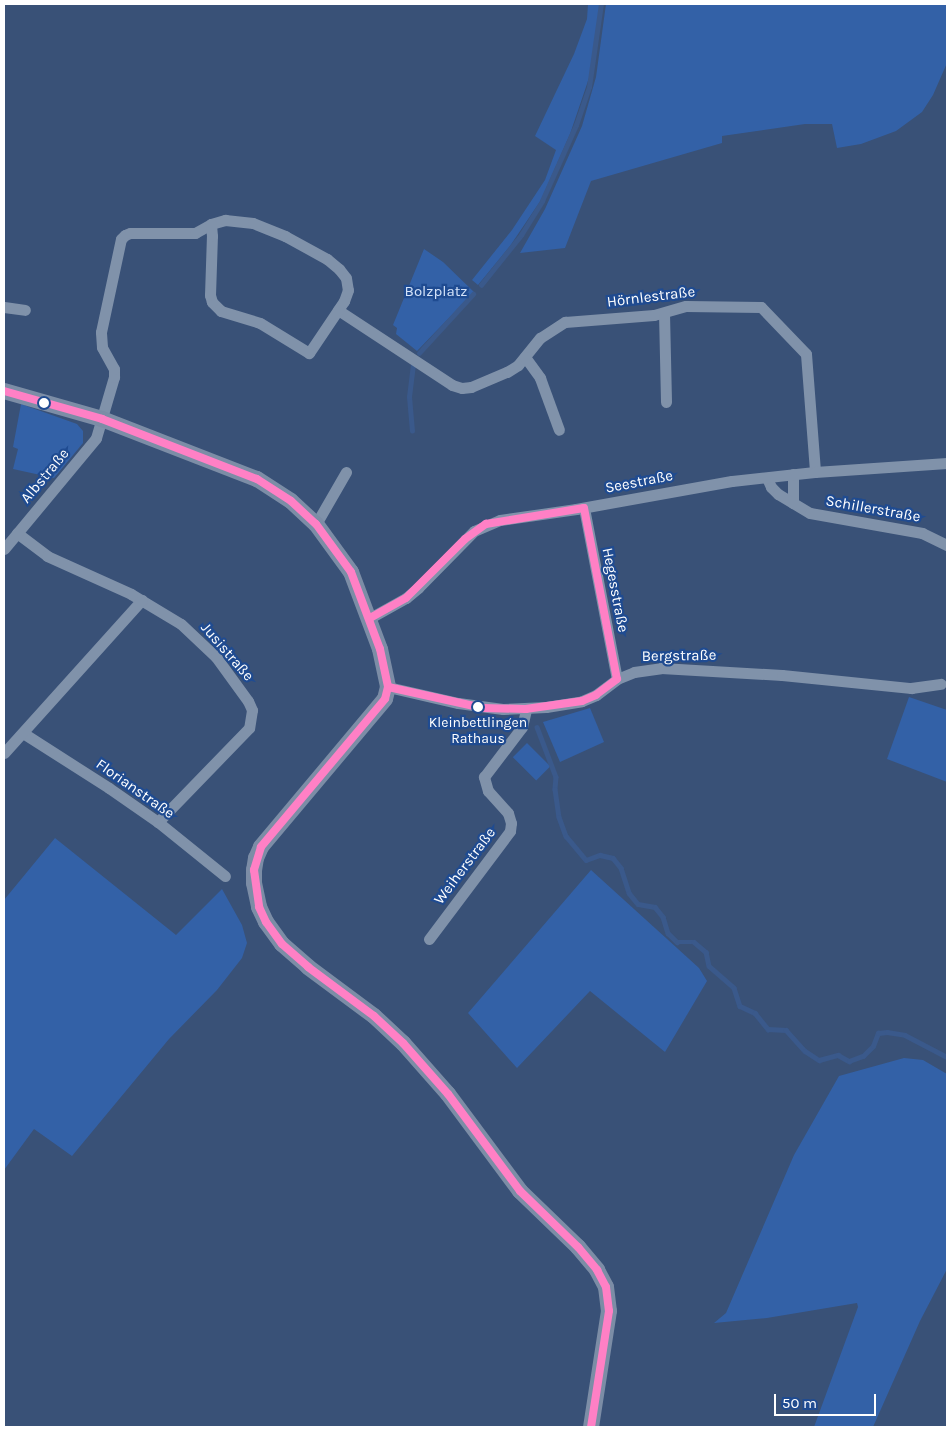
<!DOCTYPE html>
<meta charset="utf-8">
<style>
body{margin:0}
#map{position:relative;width:951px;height:1431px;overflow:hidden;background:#395177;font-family:Karla,sans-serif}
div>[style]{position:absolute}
.green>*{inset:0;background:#3361a7;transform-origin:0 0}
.stream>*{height:4.5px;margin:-2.25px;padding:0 2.25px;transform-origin:2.25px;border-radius:2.25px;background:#3a598b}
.street>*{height:11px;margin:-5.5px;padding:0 5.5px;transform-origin:5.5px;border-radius:5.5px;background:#8092aa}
.secondary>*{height:16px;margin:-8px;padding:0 8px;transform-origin:8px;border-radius:8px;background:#7c8da6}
.bus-1>*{height:8px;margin:-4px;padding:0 4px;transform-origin:4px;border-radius:4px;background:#ff80c5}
.dots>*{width:14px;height:14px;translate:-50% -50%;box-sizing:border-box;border:2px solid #1f4b91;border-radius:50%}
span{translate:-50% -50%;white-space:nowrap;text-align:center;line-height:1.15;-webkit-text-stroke:4.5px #1f4b91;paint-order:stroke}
.bus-label{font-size:14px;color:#fff}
.park-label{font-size:15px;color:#d5e4fa}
.street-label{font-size:15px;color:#fff}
.frame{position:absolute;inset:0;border:5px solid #fff;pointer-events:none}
.scale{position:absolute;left:774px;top:1394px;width:102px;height:22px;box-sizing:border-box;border:2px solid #fff;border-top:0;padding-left:6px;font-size:15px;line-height:18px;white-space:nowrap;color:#fff;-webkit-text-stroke:4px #1f4b91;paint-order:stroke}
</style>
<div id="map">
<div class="green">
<div style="clip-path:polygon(588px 4px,600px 4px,600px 15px,589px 78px,570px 134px,541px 200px,510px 246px,478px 285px,472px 280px,512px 230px,545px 180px,556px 150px,535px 136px,574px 54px,587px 19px)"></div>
<div style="clip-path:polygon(606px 4px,947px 4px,947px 63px,933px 95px,922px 112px,896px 131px,861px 144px,837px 148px,832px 124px,805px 124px,722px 136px,722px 143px,591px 181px,565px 248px,520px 253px,545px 209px,582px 126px,596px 77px)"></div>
<div style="clip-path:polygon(424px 249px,443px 262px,474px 292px,417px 351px,396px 334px,397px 328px,393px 325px)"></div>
<div style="clip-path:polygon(21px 404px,77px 424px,83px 431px,83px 443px,54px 478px,13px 469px,18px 449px,13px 447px)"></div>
<div style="clip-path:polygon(909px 697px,947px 710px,947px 782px,887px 759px)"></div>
<div style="clip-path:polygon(590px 708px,604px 742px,560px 762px,543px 722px)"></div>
<div style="left:527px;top:743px;width:33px;height:20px;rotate:45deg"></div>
<div style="clip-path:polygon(55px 838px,176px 935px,222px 889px,242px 925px,247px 943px,242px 958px,217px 990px,169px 1039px,72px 1156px,34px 1129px,4px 1170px,4px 900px)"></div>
<div style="clip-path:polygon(591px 870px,699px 968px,707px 981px,665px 1052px,590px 991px,517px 1068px,468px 1013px)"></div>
<div style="clip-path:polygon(904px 1058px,923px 1060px,947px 1074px,947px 1269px,920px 1321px,873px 1427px,814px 1427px,858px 1307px,857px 1303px,767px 1318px,714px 1323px,726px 1313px,794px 1155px,839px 1076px)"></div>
</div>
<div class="stream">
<div style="left:481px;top:285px;width:64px;rotate:-51.3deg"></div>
<div style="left:521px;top:235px;width:40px;rotate:-58deg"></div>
<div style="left:542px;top:201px;width:83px;rotate:-65.9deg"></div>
<div style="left:576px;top:125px;width:40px;rotate:-71.1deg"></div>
<div style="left:589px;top:87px;width:84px;rotate:-81.8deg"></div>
<div style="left:419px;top:353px;width:80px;rotate:-47.5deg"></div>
<div style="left:412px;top:431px;width:34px;rotate:-95deg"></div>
<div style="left:409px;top:397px;width:34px;rotate:-83deg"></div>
<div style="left:537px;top:727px;width:53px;rotate:69.2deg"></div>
<div style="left:556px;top:777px;width:12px;rotate:95deg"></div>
<div style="left:555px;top:789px;width:28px;rotate:82deg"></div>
<div style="left:559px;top:817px;width:20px;rotate:70deg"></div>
<div style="left:566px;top:836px;width:31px;rotate:50deg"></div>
<div style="left:586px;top:860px;width:15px;rotate:-20deg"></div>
<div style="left:600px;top:855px;width:13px;rotate:13deg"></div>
<div style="left:613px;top:858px;width:13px;rotate:51deg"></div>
<div style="left:621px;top:868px;width:26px;rotate:72deg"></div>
<div style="left:629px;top:893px;width:14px;rotate:51deg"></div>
<div style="left:638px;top:904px;width:17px;rotate:10deg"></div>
<div style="left:655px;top:907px;width:13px;rotate:51deg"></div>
<div style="left:663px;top:917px;width:17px;rotate:73deg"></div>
<div style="left:668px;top:933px;width:13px;rotate:45deg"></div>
<div style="left:677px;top:942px;width:17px"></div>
<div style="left:694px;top:942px;width:16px;rotate:40deg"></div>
<div style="left:706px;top:952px;width:14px;rotate:78deg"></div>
<div style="left:709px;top:966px;width:33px;rotate:41deg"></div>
<div style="left:734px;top:988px;width:19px;rotate:72deg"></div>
<div style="left:740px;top:1006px;width:17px;rotate:25deg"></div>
<div style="left:755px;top:1013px;width:21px;rotate:51deg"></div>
<div style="left:768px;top:1029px;width:18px;rotate:3deg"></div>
<div style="left:786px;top:1030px;width:28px;rotate:48deg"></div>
<div style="left:805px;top:1051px;width:17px;rotate:33deg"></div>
<div style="left:819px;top:1060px;width:20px;rotate:-15deg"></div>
<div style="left:838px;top:1055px;width:13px;rotate:29deg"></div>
<div style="left:849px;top:1061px;width:15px;rotate:-20deg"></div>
<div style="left:863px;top:1056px;width:14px;rotate:-45deg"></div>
<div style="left:873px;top:1046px;width:14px;rotate:-69deg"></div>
<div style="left:878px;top:1033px;width:9px;rotate:-6deg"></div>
<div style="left:887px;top:1032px;width:18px;rotate:9deg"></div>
<div style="left:905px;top:1035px;width:47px;rotate:27.6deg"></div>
</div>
<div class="street">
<div style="left:4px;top:307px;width:21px;rotate:8deg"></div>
<div style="left:338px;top:310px;width:136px;rotate:33.3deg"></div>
<div style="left:452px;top:385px;width:10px;rotate:17deg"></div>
<div style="left:462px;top:388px;width:9px;rotate:-6deg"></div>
<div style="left:471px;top:387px;width:39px;rotate:-23deg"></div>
<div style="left:507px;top:372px;width:13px;rotate:-32deg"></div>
<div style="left:518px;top:365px;width:35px;rotate:-51deg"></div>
<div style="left:540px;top:338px;width:30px;rotate:-33deg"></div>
<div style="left:565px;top:322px;width:89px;rotate:-4.5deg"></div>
<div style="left:654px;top:315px;width:33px;rotate:-16deg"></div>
<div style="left:686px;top:306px;width:75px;rotate:0.8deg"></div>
<div style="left:761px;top:307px;width:65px;rotate:46.2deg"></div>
<div style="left:806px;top:354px;width:118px;rotate:85.6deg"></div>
<div style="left:664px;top:313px;width:89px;rotate:88.7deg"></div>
<div style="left:525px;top:357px;width:26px;rotate:54deg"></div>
<div style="left:540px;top:378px;width:55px;rotate:69.9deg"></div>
<div style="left:793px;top:474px;width:29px;rotate:90deg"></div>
<div style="left:767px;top:478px;width:10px;rotate:66deg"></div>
<div style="left:771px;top:487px;width:10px;rotate:45deg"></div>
<div style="left:778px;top:494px;width:37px;rotate:31deg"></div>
<div style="left:810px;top:513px;width:114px;rotate:10.1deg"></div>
<div style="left:922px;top:533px;width:28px;rotate:26deg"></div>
<div style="left:584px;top:508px;width:174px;rotate:79.1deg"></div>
<div style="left:316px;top:524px;width:60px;rotate:-60deg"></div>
<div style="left:17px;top:533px;width:38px;rotate:37deg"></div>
<div style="left:47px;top:556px;width:92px;rotate:24.3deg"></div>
<div style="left:131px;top:594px;width:58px;rotate:31deg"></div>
<div style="left:181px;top:624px;width:48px;rotate:43.3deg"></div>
<div style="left:216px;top:657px;width:54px;rotate:54deg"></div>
<div style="left:248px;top:701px;width:10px;rotate:66deg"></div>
<div style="left:252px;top:710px;width:18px;rotate:99deg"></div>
<div style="left:249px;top:728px;width:131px;rotate:134.1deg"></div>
<div style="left:4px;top:549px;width:144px;rotate:-50.3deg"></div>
<div style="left:96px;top:438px;width:64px;rotate:-73.6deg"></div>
<div style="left:114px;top:377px;width:8px;rotate:-90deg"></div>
<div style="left:114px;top:369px;width:25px;rotate:-119deg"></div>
<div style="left:102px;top:347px;width:15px;rotate:-94deg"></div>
<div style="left:101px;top:332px;width:95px;rotate:-77.9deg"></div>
<div style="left:121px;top:239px;width:6px;rotate:-45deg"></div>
<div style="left:125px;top:235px;width:5px;rotate:-22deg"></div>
<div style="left:130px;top:233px;width:65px"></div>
<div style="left:195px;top:233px;width:18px;rotate:-29deg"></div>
<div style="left:211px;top:224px;width:15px;rotate:-16deg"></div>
<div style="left:225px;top:220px;width:28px;rotate:6deg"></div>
<div style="left:253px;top:223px;width:35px;rotate:22deg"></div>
<div style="left:285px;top:236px;width:48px;rotate:28.7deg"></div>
<div style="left:327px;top:259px;width:16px;rotate:40deg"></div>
<div style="left:339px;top:269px;width:11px;rotate:52deg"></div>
<div style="left:346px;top:278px;width:12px;rotate:81deg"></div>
<div style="left:348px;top:290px;width:12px;rotate:110deg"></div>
<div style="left:344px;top:301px;width:63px;rotate:123.9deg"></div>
<div style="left:309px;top:353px;width:57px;rotate:-148.5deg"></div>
<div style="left:260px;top:323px;width:41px;rotate:-162.9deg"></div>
<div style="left:221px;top:311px;width:13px;rotate:-135deg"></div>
<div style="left:212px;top:302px;width:7px;rotate:-106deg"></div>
<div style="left:210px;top:295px;width:59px;rotate:-88.1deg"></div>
<div style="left:212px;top:236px;width:12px;rotate:-95deg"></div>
<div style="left:370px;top:618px;width:41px;rotate:-29.1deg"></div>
<div style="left:406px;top:598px;width:16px;rotate:-40deg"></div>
<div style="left:418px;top:588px;width:80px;rotate:-45.5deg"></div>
<div style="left:474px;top:531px;width:28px;rotate:-23deg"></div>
<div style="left:500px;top:520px;width:77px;rotate:-8.2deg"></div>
<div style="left:576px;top:509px;width:158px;rotate:-10.2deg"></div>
<div style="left:732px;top:481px;width:83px;rotate:-6.2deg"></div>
<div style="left:815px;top:472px;width:132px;rotate:-3.9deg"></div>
<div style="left:388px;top:687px;width:72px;rotate:12.9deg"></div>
<div style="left:458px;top:703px;width:45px;rotate:7.6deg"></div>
<div style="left:503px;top:709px;width:43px;rotate:-2.7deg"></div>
<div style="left:546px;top:707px;width:36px;rotate:-9deg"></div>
<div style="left:582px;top:701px;width:15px;rotate:-23deg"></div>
<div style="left:596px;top:695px;width:26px;rotate:-37deg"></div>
<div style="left:617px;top:679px;width:18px;rotate:-22deg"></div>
<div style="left:634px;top:672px;width:27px;rotate:-8deg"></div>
<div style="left:661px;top:668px;width:121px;rotate:3.3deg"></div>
<div style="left:782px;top:675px;width:130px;rotate:5.8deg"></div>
<div style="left:911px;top:688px;width:30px;rotate:-8deg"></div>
<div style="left:23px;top:733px;width:102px;rotate:32.6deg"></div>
<div style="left:109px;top:788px;width:60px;rotate:34.8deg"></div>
<div style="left:158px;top:822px;width:86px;rotate:38.9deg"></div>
<div style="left:4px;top:753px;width:206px;rotate:-48deg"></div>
<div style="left:429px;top:939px;width:135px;rotate:-53.1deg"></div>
<div style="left:510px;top:831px;width:8px;rotate:-83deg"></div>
<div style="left:511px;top:823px;width:10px;rotate:-107deg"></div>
<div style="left:508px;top:813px;width:30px;rotate:-132deg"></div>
<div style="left:488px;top:791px;width:15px;rotate:-106deg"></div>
<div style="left:484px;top:777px;width:63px;rotate:-52.8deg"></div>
<div style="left:522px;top:727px;width:18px;rotate:-77deg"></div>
</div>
<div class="secondary">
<div style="left:4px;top:391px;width:102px;rotate:15.9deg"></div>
<div style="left:102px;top:419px;width:166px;rotate:21.2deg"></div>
<div style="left:257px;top:479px;width:40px;rotate:32.9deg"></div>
<div style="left:291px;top:501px;width:34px;rotate:43deg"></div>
<div style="left:316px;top:524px;width:59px;rotate:53.9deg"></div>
<div style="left:351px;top:572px;width:82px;rotate:69.4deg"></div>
<div style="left:380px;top:649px;width:39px;rotate:78deg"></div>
<div style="left:388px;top:687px;width:12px;rotate:104deg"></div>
<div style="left:385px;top:699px;width:193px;rotate:130deg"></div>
<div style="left:261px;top:847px;width:12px;rotate:114deg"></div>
<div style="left:256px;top:858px;width:12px;rotate:99deg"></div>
<div style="left:254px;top:870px;width:13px;rotate:90deg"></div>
<div style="left:254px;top:883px;width:25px;rotate:78deg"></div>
<div style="left:259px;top:907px;width:17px;rotate:65deg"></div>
<div style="left:266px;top:922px;width:27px;rotate:54deg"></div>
<div style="left:282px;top:944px;width:35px;rotate:41deg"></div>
<div style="left:308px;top:967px;width:82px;rotate:36.6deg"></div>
<div style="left:374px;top:1016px;width:40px;rotate:43deg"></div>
<div style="left:403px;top:1043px;width:68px;rotate:48.6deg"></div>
<div style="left:448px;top:1094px;width:121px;rotate:53.4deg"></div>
<div style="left:520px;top:1191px;width:81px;rotate:44deg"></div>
<div style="left:578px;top:1247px;width:30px;rotate:50deg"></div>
<div style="left:597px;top:1270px;width:19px;rotate:62deg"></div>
<div style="left:606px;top:1287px;width:24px;rotate:83deg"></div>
<div style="left:609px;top:1311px;width:117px;rotate:98.8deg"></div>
</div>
<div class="bus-1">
<div style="left:4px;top:391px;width:102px;rotate:15.9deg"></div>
<div style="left:102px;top:419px;width:166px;rotate:21.2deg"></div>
<div style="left:257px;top:479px;width:40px;rotate:32.9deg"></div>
<div style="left:291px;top:501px;width:34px;rotate:43deg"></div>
<div style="left:316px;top:524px;width:59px;rotate:53.9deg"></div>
<div style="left:351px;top:572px;width:82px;rotate:69.4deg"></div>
<div style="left:380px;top:649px;width:39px;rotate:78deg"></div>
<div style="left:388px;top:687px;width:12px;rotate:104deg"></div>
<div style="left:385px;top:699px;width:193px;rotate:130deg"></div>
<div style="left:261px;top:847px;width:24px;rotate:107deg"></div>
<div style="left:254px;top:870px;width:37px;rotate:82deg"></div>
<div style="left:259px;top:907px;width:17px;rotate:65deg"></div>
<div style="left:266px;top:922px;width:27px;rotate:54deg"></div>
<div style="left:282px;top:944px;width:35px;rotate:41deg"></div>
<div style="left:308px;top:967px;width:82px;rotate:36.6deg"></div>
<div style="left:374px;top:1016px;width:40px;rotate:43deg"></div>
<div style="left:403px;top:1043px;width:68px;rotate:48.6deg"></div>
<div style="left:448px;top:1094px;width:121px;rotate:53.4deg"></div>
<div style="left:520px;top:1191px;width:81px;rotate:44deg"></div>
<div style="left:578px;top:1247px;width:30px;rotate:50deg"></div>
<div style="left:597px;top:1270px;width:19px;rotate:62deg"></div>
<div style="left:606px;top:1287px;width:24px;rotate:83deg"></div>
<div style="left:609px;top:1311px;width:117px;rotate:98.8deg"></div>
<div style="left:370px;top:618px;width:41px;rotate:-29.1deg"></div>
<div style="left:406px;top:598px;width:83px;rotate:-45deg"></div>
<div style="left:465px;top:539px;width:26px;rotate:-36deg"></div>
<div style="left:486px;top:524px;width:99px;rotate:-9.3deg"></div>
<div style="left:584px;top:508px;width:174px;rotate:79.1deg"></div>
<div style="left:617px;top:679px;width:26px;rotate:143deg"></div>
<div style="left:596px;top:695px;width:15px;rotate:157deg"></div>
<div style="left:582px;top:701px;width:57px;rotate:171.9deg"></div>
<div style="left:526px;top:709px;width:43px;rotate:-178.7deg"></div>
<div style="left:483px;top:708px;width:97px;rotate:-167.5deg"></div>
</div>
<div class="dots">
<div style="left:44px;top:403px;background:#fff"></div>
<div style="left:478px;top:707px;background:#fff"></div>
</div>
<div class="bus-label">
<span style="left:478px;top:731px">Kleinbettlingen<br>Rathaus</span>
</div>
<div class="park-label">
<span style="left:436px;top:292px">Bolzplatz</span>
</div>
<div class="street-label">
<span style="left:651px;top:297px;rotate:-7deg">Hörnlestraße</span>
<span style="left:45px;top:476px;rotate:-50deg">Albstraße</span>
<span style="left:639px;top:482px;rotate:-11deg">Seestraße</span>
<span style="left:873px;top:509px;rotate:10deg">Schillerstraße</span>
<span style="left:615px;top:590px;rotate:79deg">Hegesstraße</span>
<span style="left:227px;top:652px;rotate:49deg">Jusistraße</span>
<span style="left:679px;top:656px;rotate:-1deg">Bergstraße</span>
<span style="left:135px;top:789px;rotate:35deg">Florianstraße</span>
<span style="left:465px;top:866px;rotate:-53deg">Weiherstraße</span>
</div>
<div class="frame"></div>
<div class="scale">50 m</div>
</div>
